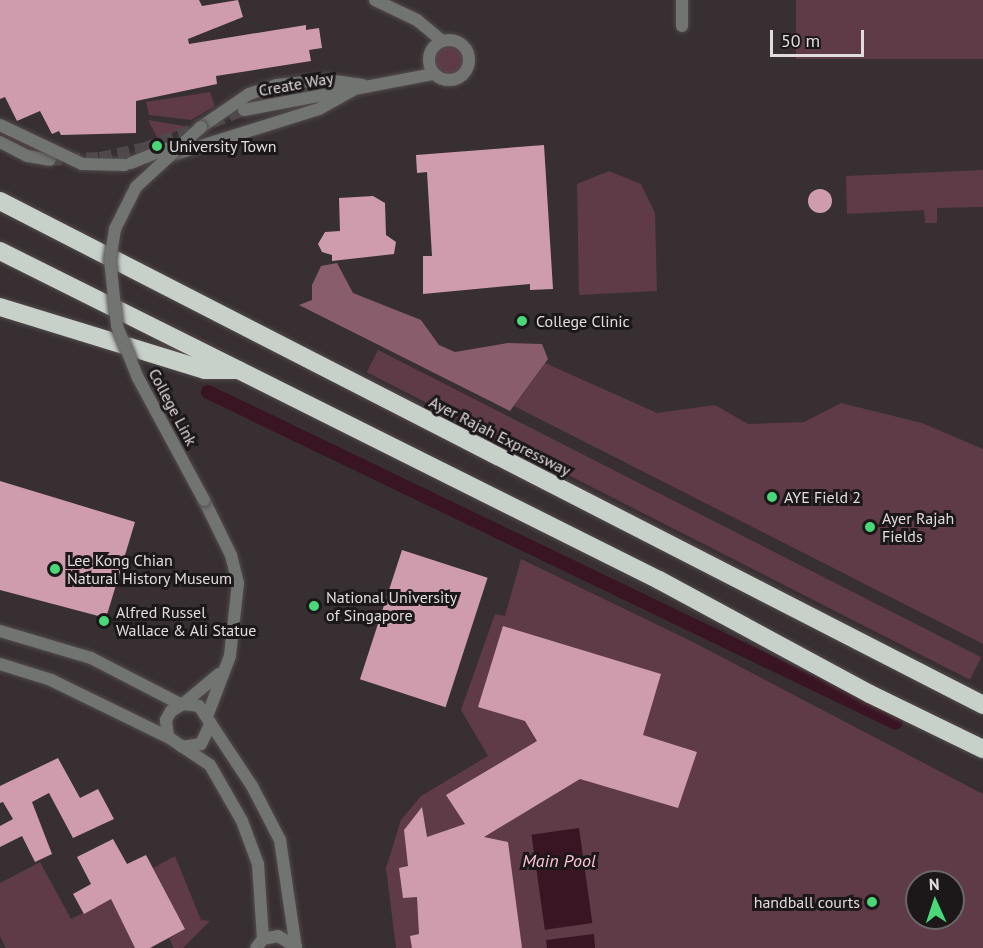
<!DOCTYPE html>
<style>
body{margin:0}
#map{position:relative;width:983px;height:948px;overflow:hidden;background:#372f31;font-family:"PT Sans",sans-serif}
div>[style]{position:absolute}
.green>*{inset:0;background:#5e3b47;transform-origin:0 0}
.round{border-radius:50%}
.forest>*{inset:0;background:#8a5d6d}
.water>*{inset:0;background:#391423;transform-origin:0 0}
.canal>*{height:14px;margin:-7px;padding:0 7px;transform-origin:7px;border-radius:7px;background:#391423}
.building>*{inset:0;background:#ce9cad;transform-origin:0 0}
.street-tunnel>*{height:12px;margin-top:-6px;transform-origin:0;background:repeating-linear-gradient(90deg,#50494b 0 12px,transparent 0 18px)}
.roads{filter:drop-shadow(0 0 2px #524b4d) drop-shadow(0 0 2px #524b4d)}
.street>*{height:12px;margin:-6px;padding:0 6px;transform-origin:6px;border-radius:6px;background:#717471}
.street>.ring{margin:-6px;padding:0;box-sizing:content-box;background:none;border:12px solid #717471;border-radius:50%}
.highway>*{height:18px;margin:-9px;padding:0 9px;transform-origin:9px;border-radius:9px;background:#c8d0ca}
.bridges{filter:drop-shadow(0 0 2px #524b4d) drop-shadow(0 0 2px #524b4d)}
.street-bridge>*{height:12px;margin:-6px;padding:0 6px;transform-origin:6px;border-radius:6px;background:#717471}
.dots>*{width:16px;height:16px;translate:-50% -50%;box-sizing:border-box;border:3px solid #1c1819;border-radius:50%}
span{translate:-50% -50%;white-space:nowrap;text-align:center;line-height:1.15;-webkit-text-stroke:6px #1c1819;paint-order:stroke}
.street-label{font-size:16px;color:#e1dbdd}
.poi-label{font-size:16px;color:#e1dbdd}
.left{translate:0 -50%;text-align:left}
.right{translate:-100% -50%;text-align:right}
.water-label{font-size:18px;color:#fdc0d4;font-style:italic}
.north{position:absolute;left:905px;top:870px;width:60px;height:60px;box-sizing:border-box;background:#1c1819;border:2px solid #6b6667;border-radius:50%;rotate:357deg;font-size:16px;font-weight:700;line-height:24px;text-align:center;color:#e1dbdd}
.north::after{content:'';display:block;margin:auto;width:21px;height:27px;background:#4ad778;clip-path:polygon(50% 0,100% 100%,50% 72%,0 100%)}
.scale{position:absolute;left:770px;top:30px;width:94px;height:27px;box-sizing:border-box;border:3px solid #e1dbdd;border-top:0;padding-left:8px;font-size:18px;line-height:21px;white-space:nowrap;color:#e1dbdd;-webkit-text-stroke:4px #1c1819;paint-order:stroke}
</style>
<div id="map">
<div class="green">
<div style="left:796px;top:0;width:187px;height:59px"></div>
<div class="round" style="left:434px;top:45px;width:30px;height:30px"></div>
<div style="clip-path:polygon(210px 92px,215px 106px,191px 120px,149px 115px,146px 102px)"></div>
<div style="clip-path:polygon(148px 120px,184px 126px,187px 127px,158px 139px)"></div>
<div style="clip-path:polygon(983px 170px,983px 207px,937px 208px,937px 223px,925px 223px,924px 210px,847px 214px,846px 176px)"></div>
<div style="clip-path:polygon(609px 171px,641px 184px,655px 213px,657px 291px,579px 295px,577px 184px)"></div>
<div style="left:378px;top:350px;width:677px;height:25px;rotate:27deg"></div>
<div style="clip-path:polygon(545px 363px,657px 413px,715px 405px,748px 424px,804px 422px,841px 403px,922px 423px,983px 449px,983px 644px,514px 406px)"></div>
<div style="clip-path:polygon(evenodd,521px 559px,691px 641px,983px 794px,983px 948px,396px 948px,386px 868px,401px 820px,421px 796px,488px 756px,461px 710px,495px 614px,505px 616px,521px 559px,917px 882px,953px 882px,953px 918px,917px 918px,917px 882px)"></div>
<div style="clip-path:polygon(175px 856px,201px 920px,210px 921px,183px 948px,174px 948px,169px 938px,185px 929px,153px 868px)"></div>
<div style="clip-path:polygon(40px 862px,71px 919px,111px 899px,135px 948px,6px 948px,0 936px,0 883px)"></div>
</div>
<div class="forest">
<div style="clip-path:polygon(337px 263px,353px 293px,421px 320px,439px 345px,455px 352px,508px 343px,542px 344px,548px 359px,510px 411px,299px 305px,312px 300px,312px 285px,321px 266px)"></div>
</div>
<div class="water">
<div style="left:579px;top:828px;width:96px;height:48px;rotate:82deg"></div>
<div style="clip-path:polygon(594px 934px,595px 948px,547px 948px,546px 940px)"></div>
</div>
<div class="canal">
<div style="left:208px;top:392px;width:763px;rotate:25.69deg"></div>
</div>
<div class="building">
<div style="clip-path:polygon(0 0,199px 0,202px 6px,238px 0,243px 17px,188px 39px,189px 44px,306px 25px,306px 30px,319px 28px,322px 48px,309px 50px,311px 61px,216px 76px,217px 84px,136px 101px,136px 133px,61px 135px,59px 131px,52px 134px,40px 111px,17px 121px,5px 97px,0 99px)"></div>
<div style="clip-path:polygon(544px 145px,553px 289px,530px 290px,530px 284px,423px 294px,423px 256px,432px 256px,427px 172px,417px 173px,416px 155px)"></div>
<div class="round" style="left:808px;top:189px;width:24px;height:24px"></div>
<div style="clip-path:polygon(373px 196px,385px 203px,386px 235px,396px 242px,394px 254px,332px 261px,332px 255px,322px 252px,318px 244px,325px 232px,340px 231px,339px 198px)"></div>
<div style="clip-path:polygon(0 481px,135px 522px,106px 618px,0 590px)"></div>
<div style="left:402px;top:550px;width:90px;height:136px;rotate:18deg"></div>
<div style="clip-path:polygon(503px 626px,661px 674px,643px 735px,697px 752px,678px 808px,580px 779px,484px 837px,508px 842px,522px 948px,412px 948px,410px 936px,419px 934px,417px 897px,403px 898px,399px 868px,408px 866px,404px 830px,422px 807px,427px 837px,465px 824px,446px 795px,537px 741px,525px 721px,478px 707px)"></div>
<div style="clip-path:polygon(58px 758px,80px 798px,98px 789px,114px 819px,73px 838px,49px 793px,32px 802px,52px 854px,35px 862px,22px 836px,0 847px,0 826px,13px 819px,3px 802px,0 803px,0 786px)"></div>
<div style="clip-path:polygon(113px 839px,127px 864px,146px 855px,185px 929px,150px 948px,135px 948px,111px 899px,84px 914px,73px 894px,91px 884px,77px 857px)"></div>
</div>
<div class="street-tunnel">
<div style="left:50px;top:160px;width:50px;rotate:-2.3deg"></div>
<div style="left:100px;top:158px;width:46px;rotate:-12.5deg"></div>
<div style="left:145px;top:148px;width:106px;rotate:-21deg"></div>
</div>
<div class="roads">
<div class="street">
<div style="left:375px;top:0;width:47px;rotate:25.5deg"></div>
<div style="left:417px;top:20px;width:33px;rotate:40deg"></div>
<div style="left:682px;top:0;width:26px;rotate:90deg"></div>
<div class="ring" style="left:429px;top:40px;width:28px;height:28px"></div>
<div style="left:244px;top:110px;width:192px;rotate:-10.8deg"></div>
<div style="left:201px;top:127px;width:58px;rotate:-34.5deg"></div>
<div style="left:249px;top:94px;width:29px;rotate:-18deg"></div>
<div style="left:277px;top:85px;width:50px;rotate:-5.7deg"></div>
<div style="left:327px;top:80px;width:36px;rotate:8deg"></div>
<div style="left:0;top:142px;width:31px;rotate:27deg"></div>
<div style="left:28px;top:156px;width:22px;rotate:10deg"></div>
<div style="left:172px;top:155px;width:154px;rotate:-17.4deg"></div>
<div style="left:319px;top:109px;width:39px;rotate:-29deg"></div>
<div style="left:204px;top:500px;width:61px;rotate:63.9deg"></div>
<div style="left:231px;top:555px;width:29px;rotate:76deg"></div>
<div style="left:238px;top:583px;width:73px;rotate:96.3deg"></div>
<div style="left:230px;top:656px;width:62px;rotate:110.8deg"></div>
<div style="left:0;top:631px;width:95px;rotate:16.5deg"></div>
<div style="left:91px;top:658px;width:100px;rotate:27.3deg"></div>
<div style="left:0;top:664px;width:53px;rotate:17.4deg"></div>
<div style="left:51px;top:680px;width:130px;rotate:26deg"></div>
<div style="left:168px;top:737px;width:50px;rotate:33.7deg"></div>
<div style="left:210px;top:765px;width:64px;rotate:60.3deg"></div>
<div style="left:242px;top:821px;width:46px;rotate:69.6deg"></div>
<div style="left:258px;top:864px;width:75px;rotate:86.2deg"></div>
<div style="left:263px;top:939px;width:11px;rotate:128deg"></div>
<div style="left:183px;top:704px;width:47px;rotate:-39.8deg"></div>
<div style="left:168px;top:737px;width:17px;rotate:-97deg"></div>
<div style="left:166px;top:720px;width:10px;rotate:-61deg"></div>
<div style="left:171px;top:711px;width:14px;rotate:-30deg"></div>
<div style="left:183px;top:704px;width:16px;rotate:7deg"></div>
<div style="left:199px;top:706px;width:96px;rotate:56.5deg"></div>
<div style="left:252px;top:786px;width:61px;rotate:62.6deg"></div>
<div style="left:280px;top:840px;width:109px;rotate:81.6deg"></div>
<div style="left:182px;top:747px;width:19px;rotate:-9deg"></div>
<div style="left:201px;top:744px;width:23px;rotate:-65deg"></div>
<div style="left:263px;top:939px;width:15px;rotate:-11deg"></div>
<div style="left:278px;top:936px;width:21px;rotate:31deg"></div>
</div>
<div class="highway">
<div style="left:0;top:201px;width:1105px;rotate:27.14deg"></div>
<div style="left:0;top:251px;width:737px;rotate:26.53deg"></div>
<div style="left:659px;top:580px;width:240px;rotate:28.4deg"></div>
<div style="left:870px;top:694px;width:126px;rotate:26deg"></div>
<div style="left:0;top:307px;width:214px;rotate:17.1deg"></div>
<div style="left:205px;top:370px;width:33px"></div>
</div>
</div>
<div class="bridges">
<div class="street-bridge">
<div style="left:0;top:125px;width:91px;rotate:25.4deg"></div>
<div style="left:82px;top:164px;width:43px;rotate:1.3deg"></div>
<div style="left:201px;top:127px;width:88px;rotate:137.3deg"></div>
<div style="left:136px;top:187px;width:47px;rotate:116.6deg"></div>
<div style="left:115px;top:229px;width:31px;rotate:99deg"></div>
<div style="left:110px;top:260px;width:66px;rotate:83.9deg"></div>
<div style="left:117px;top:326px;width:56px;rotate:68deg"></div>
<div style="left:138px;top:378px;width:139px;rotate:61.6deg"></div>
<div style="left:131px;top:163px;width:38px;rotate:-22deg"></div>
</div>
</div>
<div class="dots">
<div style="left:157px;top:146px;background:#4ad778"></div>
<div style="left:522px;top:321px;background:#4ad778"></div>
<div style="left:772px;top:497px;background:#4ad778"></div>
<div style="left:870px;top:527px;background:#4ad778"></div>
<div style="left:55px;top:569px;background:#4ad778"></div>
<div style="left:314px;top:606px;background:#4ad778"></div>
<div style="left:104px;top:621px;background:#4ad778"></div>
<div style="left:872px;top:902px;background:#4ad778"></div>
</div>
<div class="street-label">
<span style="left:296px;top:84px;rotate:-10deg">Create Way</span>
<span style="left:173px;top:407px;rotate:62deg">College Link</span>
<span style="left:500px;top:436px;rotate:27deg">Ayer Rajah Expressway</span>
</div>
<div class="poi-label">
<span class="left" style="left:169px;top:146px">University Town</span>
<span class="left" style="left:536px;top:321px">College Clinic</span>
<span class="left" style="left:784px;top:497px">AYE Field 2</span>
<span class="left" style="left:882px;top:527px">Ayer Rajah<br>Fields</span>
<span class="left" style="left:67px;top:569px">Lee Kong Chian<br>Natural History Museum</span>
<span class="left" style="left:326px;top:606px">National University<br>of Singapore</span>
<span class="left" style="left:116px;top:621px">Alfred Russel<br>Wallace &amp; Ali Statue</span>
<span class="right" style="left:860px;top:902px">handball courts</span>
</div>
<div class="water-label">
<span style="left:559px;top:861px">Main Pool</span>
</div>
<div class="north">N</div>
<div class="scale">50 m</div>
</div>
